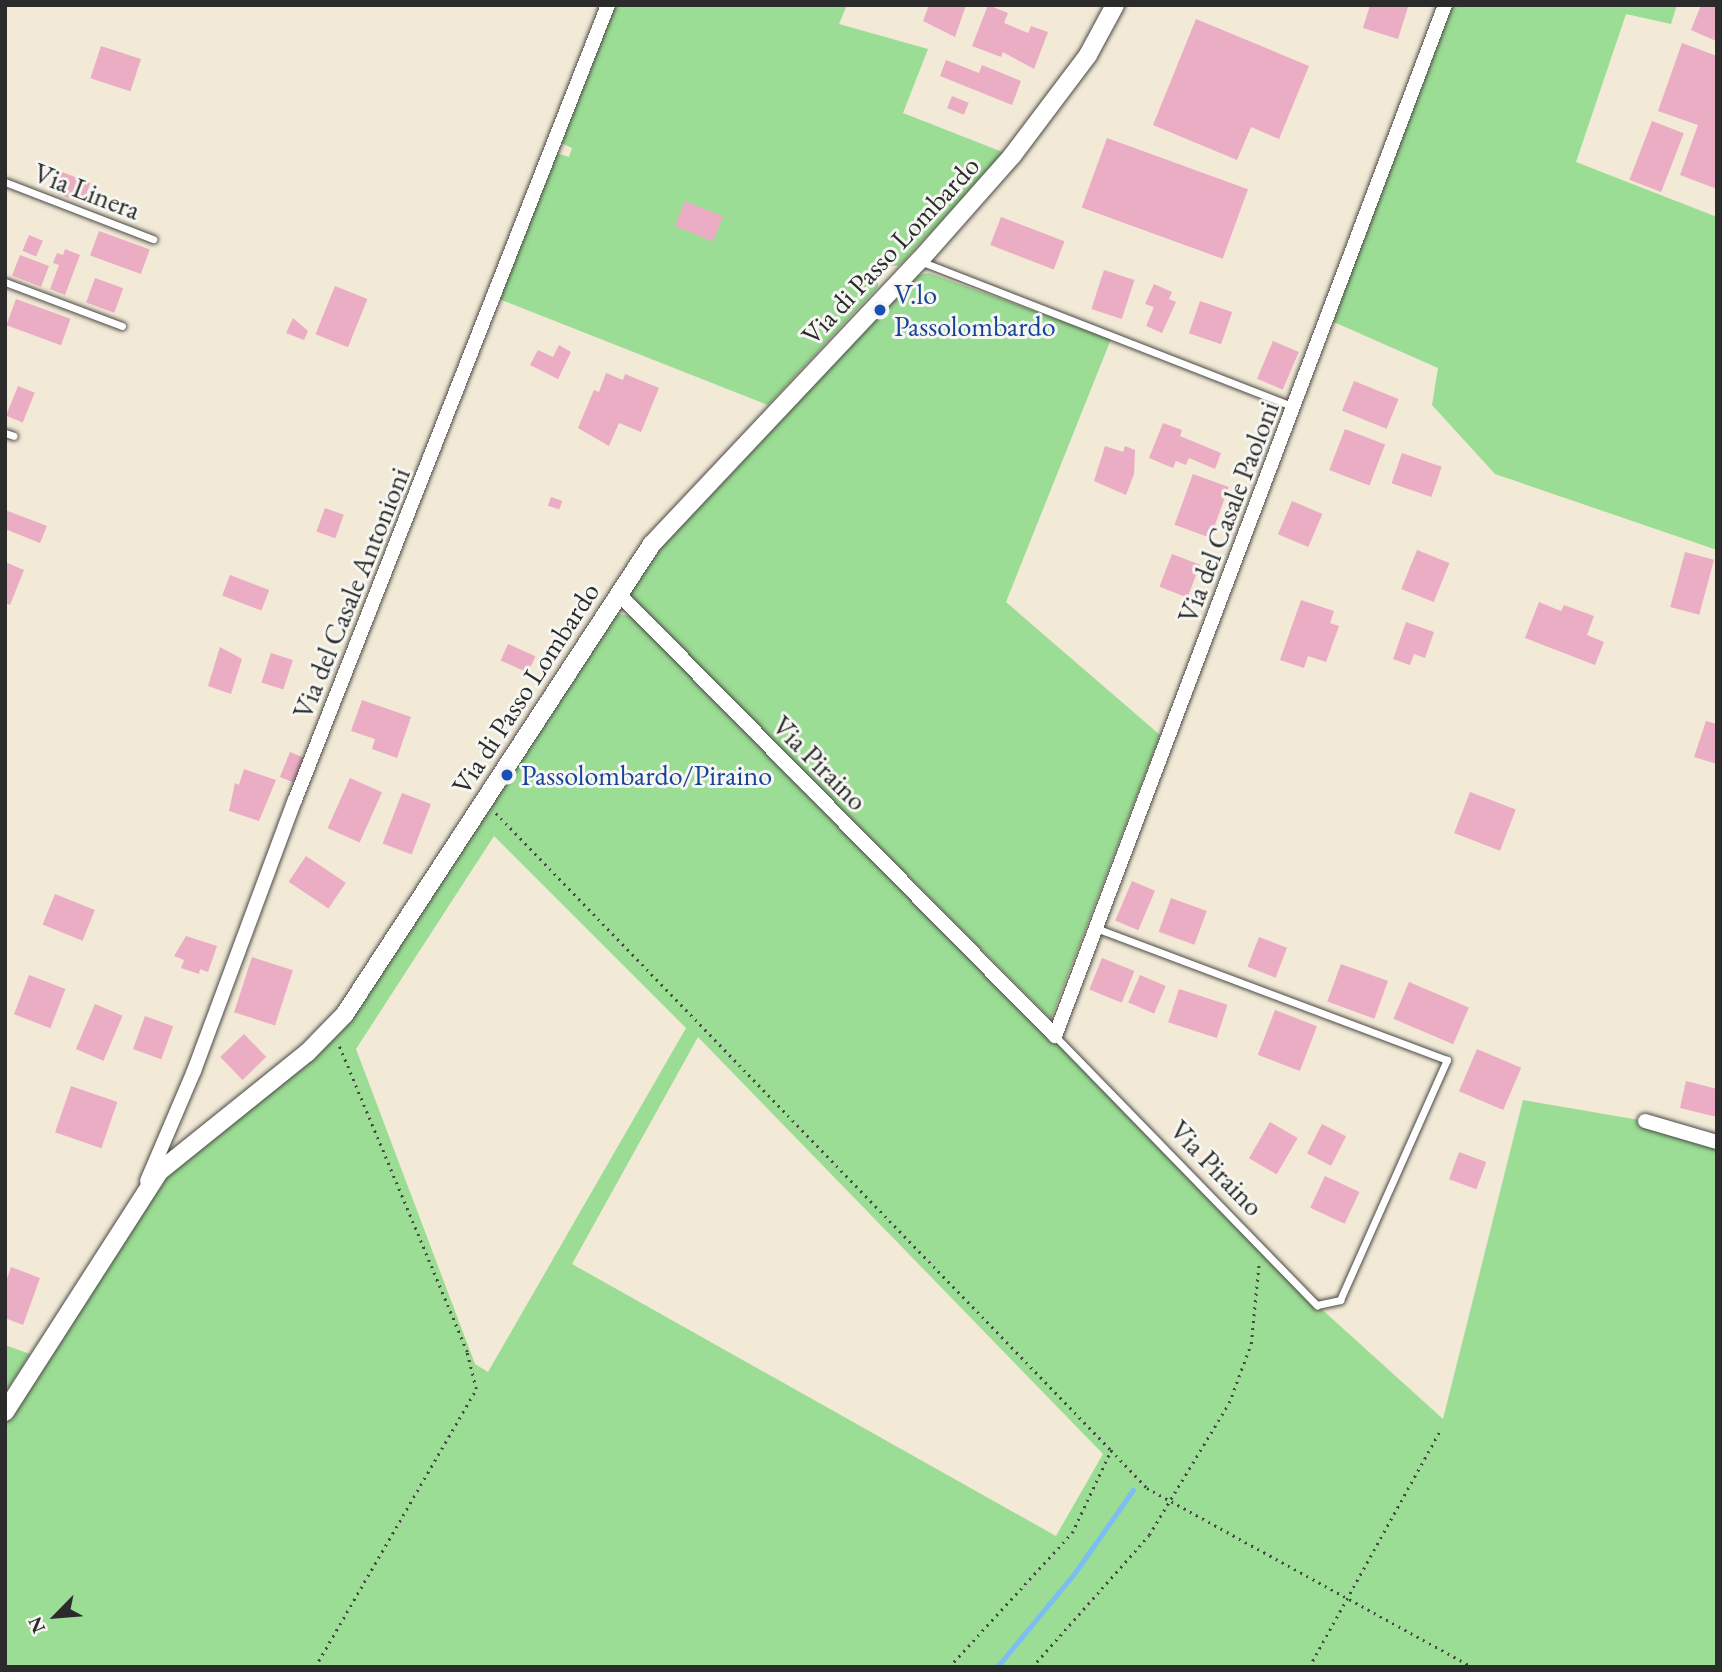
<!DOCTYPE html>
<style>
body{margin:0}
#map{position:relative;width:1722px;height:1672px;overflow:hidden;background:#f2e9d6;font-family:"EB Garamond",serif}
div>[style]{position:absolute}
.green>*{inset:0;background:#9bdd94}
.stream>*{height:5px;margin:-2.5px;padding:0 2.5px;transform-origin:2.5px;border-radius:2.5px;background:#7cbef1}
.building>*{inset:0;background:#ebadc3;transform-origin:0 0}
.path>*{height:2.5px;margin-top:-1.25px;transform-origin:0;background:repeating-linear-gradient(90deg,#494845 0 2px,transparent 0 7px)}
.roads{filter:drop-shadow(0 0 2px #494845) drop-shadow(0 0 2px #494845)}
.service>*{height:7px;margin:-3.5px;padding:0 3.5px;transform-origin:3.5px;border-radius:3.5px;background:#fff}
.minor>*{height:14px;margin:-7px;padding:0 7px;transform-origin:7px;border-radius:7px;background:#fff}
.tertiary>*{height:18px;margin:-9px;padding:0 9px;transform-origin:9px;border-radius:9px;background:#fff}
.dots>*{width:19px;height:19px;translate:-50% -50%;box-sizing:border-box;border:4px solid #f6f6f2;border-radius:50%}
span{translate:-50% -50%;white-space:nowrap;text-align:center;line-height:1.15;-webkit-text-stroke:6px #f6f6f2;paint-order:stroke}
.street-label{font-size:28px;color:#2b2b2b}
.transit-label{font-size:28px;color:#164399}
.left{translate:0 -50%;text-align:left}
.frame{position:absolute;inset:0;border:7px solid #2b2b2b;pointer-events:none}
.north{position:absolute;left:21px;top:1581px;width:70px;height:70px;-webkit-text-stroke:5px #f6f6f2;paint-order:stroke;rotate:245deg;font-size:19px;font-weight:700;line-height:28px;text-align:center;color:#2b2b2b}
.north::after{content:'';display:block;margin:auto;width:24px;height:32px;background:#2b2b2b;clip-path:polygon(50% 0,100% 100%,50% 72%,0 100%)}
</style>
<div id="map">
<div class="green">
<div style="clip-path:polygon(613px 5px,847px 5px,839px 24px,928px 49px,903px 113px,1005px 153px,899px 266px,878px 265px,878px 287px,768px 405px,499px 299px,556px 153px,569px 157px,572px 148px,561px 143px)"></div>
<div style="clip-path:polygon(1445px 5px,1677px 5px,1671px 24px,1626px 14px,1576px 162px,1717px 217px,1717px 550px,1495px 474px,1432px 405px,1438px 368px,1327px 319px)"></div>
<div style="clip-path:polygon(929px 273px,1111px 339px,1006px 602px,1160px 735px,1051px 1019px,627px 594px,673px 529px,913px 276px)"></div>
<div style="clip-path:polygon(evenodd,619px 614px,636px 617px,1317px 1305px,1443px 1419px,1523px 1100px,1645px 1121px,1717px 1142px,1717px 1667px,5px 1667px,5px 1420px,160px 1181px,309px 1063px,339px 1032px,610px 617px,619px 614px,494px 836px,686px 1028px,488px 1372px,475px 1364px,356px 1049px,494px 836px,619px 614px,698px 1037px,1103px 1454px,1056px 1536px,572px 1264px,698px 1037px)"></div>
<div style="clip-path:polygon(5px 1345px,30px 1354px,5px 1393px)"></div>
</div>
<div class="stream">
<div style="left:997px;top:1667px;width:124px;rotate:-50.5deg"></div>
<div style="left:1076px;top:1571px;width:99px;rotate:-54.9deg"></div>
</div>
<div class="building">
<div style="clip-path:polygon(929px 5px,966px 5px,955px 37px,923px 21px)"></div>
<div style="clip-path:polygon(988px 5px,1008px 13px,1004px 23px,1028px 33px,1031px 26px,1048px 32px,1034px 69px,1003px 52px,1001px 57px,972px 46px)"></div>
<div style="clip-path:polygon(1370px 5px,1408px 7px,1398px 39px,1363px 28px)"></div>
<div style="clip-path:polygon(1701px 5px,1717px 5px,1716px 41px,1691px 30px)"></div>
<div style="clip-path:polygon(1196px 19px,1309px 66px,1279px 139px,1251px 127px,1237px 160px,1153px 125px)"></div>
<div style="clip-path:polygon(1682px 43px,1717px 56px,1717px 189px,1680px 175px,1698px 125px,1658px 111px)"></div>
<div style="left:101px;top:46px;width:42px;height:34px;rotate:18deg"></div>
<div style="clip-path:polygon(946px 60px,979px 73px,982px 65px,1021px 81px,1012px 105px,940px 76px)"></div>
<div style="left:952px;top:96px;width:18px;height:13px;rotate:22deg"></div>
<div style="left:1652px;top:121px;width:34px;height:63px;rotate:21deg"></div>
<div style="left:1107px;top:138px;width:150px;height:74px;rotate:20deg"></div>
<div style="left:57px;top:170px;width:36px;height:22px;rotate:21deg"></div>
<div style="left:685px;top:201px;width:41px;height:27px;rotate:22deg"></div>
<div style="left:1001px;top:217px;width:68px;height:30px;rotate:21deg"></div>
<div style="left:99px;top:231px;width:54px;height:26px;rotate:20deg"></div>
<div style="left:29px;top:235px;width:15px;height:17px;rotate:23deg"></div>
<div style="clip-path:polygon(65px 249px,80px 255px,65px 295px,50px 289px,59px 265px,53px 263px,57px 253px,63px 255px)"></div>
<div style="left:20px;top:255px;width:31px;height:22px;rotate:21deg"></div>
<div style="left:1104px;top:270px;width:32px;height:41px;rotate:18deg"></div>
<div style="left:95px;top:278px;width:30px;height:26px;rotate:20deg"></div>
<div style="clip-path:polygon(1154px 284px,1172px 292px,1169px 299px,1176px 302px,1162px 333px,1146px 326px,1154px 307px,1145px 304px)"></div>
<div style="left:335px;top:286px;width:35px;height:52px;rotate:22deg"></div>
<div style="left:16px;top:299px;width:58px;height:28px;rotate:20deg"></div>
<div style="left:1200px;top:301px;width:34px;height:34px;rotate:19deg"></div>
<div style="clip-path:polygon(293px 318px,308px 331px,304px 340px,286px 333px)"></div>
<div style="left:1273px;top:341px;width:28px;height:41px;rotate:23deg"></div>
<div style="clip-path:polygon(559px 345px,571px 352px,558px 379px,530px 365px,538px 350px,553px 357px)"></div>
<div style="clip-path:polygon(606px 373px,623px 380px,625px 374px,659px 388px,641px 432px,619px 423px,609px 446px,578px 428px,594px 390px,599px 392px)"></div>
<div style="left:1354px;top:381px;width:48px;height:32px;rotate:22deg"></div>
<div style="left:18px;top:386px;width:18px;height:32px;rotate:22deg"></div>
<div style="clip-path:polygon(1163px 423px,1182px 430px,1180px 436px,1221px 453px,1215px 469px,1189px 458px,1186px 465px,1176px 461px,1173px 468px,1149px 458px)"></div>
<div style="left:1345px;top:429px;width:43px;height:44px;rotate:21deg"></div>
<div style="clip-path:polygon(1105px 446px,1123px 452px,1125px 446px,1135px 450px,1134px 474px,1126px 495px,1094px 481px)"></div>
<div style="left:1402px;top:453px;width:42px;height:32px;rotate:19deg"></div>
<div style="left:1193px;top:474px;width:38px;height:54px;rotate:20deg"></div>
<div style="left:551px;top:497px;width:12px;height:9px;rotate:20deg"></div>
<div style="left:1292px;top:501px;width:33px;height:36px;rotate:23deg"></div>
<div style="left:325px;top:508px;width:20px;height:25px;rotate:20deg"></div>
<div style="clip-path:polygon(5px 510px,47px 526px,40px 543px,5px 529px)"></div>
<div style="left:1417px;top:550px;width:35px;height:42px;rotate:22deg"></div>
<div style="left:1685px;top:552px;width:30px;height:57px;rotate:15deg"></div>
<div style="left:1172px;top:554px;width:30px;height:35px;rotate:21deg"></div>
<div style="clip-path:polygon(5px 562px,24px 570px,10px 605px,5px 603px)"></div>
<div style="left:230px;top:575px;width:42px;height:22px;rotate:21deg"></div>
<div style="clip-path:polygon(1301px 600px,1334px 611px,1330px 623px,1339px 626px,1326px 662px,1308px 656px,1304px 668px,1280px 660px)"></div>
<div style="clip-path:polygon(1539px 602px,1561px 611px,1564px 605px,1594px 616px,1587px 635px,1604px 642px,1595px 665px,1525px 638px)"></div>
<div style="clip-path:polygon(1406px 622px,1434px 632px,1425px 658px,1414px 654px,1410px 665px,1393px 659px)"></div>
<div style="left:508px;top:644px;width:30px;height:18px;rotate:24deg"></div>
<div style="clip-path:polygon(220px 647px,242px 659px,231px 694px,208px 686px)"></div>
<div style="left:271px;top:653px;width:23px;height:31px;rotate:18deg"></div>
<div style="clip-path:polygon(362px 700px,411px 717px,397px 758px,372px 749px,375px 739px,351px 731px)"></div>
<div style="clip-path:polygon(1706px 721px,1717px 724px,1717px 764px,1694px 757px)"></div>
<div style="left:290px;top:752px;width:16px;height:27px;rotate:22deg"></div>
<div style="clip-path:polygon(244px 769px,276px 780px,259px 821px,229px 811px,235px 783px,239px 785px)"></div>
<div style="left:350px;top:778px;width:35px;height:55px;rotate:24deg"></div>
<div style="left:1470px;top:792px;width:49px;height:44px;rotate:21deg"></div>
<div style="left:402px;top:793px;width:31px;height:54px;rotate:21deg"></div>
<div style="left:306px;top:856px;width:48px;height:31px;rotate:34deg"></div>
<div style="left:1132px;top:881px;width:25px;height:43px;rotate:23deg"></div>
<div style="left:55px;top:894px;width:43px;height:33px;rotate:22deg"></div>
<div style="left:1171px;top:898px;width:38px;height:36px;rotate:20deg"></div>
<div style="clip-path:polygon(186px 936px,217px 946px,208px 972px,200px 969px,199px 974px,181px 968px,184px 960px,174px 956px)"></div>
<div style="left:1259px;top:937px;width:30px;height:32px;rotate:21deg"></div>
<div style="left:252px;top:957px;width:43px;height:58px;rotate:18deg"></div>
<div style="left:1102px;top:958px;width:35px;height:34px;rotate:22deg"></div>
<div style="left:1341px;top:964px;width:50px;height:40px;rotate:20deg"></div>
<div style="left:29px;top:975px;width:39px;height:42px;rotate:21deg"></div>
<div style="left:1140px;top:975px;width:28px;height:30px;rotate:23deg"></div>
<div style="left:1409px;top:982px;width:65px;height:40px;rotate:23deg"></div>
<div style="left:1179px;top:989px;width:51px;height:35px;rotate:18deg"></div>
<div style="left:95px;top:1004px;width:30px;height:49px;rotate:23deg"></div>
<div style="left:1275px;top:1010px;width:45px;height:48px;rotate:21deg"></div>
<div style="left:145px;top:1016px;width:30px;height:35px;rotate:20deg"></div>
<div style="left:244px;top:1034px;width:32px;height:33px;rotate:46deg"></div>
<div style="left:1477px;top:1049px;width:48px;height:46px;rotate:23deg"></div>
<div style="clip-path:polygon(1686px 1081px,1717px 1089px,1717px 1117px,1680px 1108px)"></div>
<div style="left:71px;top:1086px;width:49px;height:49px;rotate:19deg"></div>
<div style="left:1270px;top:1122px;width:32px;height:42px;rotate:30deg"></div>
<div style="left:1322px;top:1124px;width:27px;height:33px;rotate:27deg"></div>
<div style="left:1459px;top:1152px;width:29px;height:29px;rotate:20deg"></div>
<div style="left:1325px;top:1176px;width:38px;height:35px;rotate:25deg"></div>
<div style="clip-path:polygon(11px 1267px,40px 1278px,23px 1325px,5px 1318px,5px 1284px)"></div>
</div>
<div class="path">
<div style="left:496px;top:813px;width:885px;rotate:46.01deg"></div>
<div style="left:315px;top:1667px;width:321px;rotate:-59.9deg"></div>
<div style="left:476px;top:1389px;width:38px;rotate:-104deg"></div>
<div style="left:467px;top:1352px;width:334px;rotate:-112.7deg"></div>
<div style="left:949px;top:1667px;width:182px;rotate:-47.5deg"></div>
<div style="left:1072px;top:1533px;width:92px;rotate:-64.8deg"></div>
<div style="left:1111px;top:1450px;width:52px;rotate:46.5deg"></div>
<div style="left:1147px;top:1488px;width:371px;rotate:28.8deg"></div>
<div style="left:1032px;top:1667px;width:176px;rotate:-48.4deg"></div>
<div style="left:1149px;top:1535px;width:154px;rotate:-58.8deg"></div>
<div style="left:1229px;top:1403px;width:63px;rotate:-69.6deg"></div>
<div style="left:1251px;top:1344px;width:82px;rotate:-84.4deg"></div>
<div style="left:1309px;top:1667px;width:272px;rotate:-61deg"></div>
</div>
<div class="roads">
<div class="service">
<div style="left:5px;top:182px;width:159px;rotate:21.1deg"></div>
<div style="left:920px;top:261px;width:401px;rotate:21.3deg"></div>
<div style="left:5px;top:282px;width:125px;rotate:20.6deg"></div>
<div style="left:5px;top:433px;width:9px;rotate:18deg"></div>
<div style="left:1055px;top:1036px;width:376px;rotate:45.8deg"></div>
<div style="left:1317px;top:1305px;width:24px;rotate:-12deg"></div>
<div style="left:1340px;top:1300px;width:263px;rotate:-66deg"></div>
<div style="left:1447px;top:1060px;width:376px;rotate:-159.4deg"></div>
</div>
<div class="minor">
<div style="left:618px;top:593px;width:622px;rotate:45.39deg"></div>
<div style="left:1055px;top:1036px;width:1102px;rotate:-69.28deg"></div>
<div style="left:1645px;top:1121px;width:75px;rotate:16.3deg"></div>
<div style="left:147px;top:1181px;width:120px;rotate:-66.9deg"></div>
<div style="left:194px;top:1071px;width:289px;rotate:-69.6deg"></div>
<div style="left:295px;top:800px;width:854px;rotate:-68.51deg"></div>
</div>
<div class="tertiary">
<div style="left:5px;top:1412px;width:287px;rotate:-57.3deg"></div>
<div style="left:160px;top:1171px;width:189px;rotate:-38.8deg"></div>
<div style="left:307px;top:1053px;width:54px;rotate:-45.7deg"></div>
<div style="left:345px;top:1014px;width:561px;rotate:-56.85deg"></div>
<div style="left:652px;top:544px;width:390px;rotate:-46.7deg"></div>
<div style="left:920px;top:260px;width:139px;rotate:-48.5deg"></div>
<div style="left:1012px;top:156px;width:126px;rotate:-53deg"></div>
<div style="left:1088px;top:55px;width:57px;rotate:-61.6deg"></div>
</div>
</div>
<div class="dots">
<div style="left:880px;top:310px;background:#1a4fb4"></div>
<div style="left:507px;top:775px;background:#1a4fb4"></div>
</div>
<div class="street-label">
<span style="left:87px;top:191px;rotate:21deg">Via Linera</span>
<span style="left:890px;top:250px;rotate:-47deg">Via di Passo Lombardo</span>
<span style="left:1228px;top:512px;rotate:-69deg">Via del Casale Paoloni</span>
<span style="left:351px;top:593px;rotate:-68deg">Via del Casale Antonioni</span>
<span style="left:525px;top:688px;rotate:-57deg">Via di Passo Lombardo</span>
<span style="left:820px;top:763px;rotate:45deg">Via Piraino</span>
<span style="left:1217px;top:1168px;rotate:46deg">Via Piraino</span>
</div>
<div class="transit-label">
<span class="left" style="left:894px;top:310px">V.lo<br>Passolombardo</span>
<span class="left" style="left:521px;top:775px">Passolombardo/Piraino</span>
</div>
<div class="frame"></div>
<div class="north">N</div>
</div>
